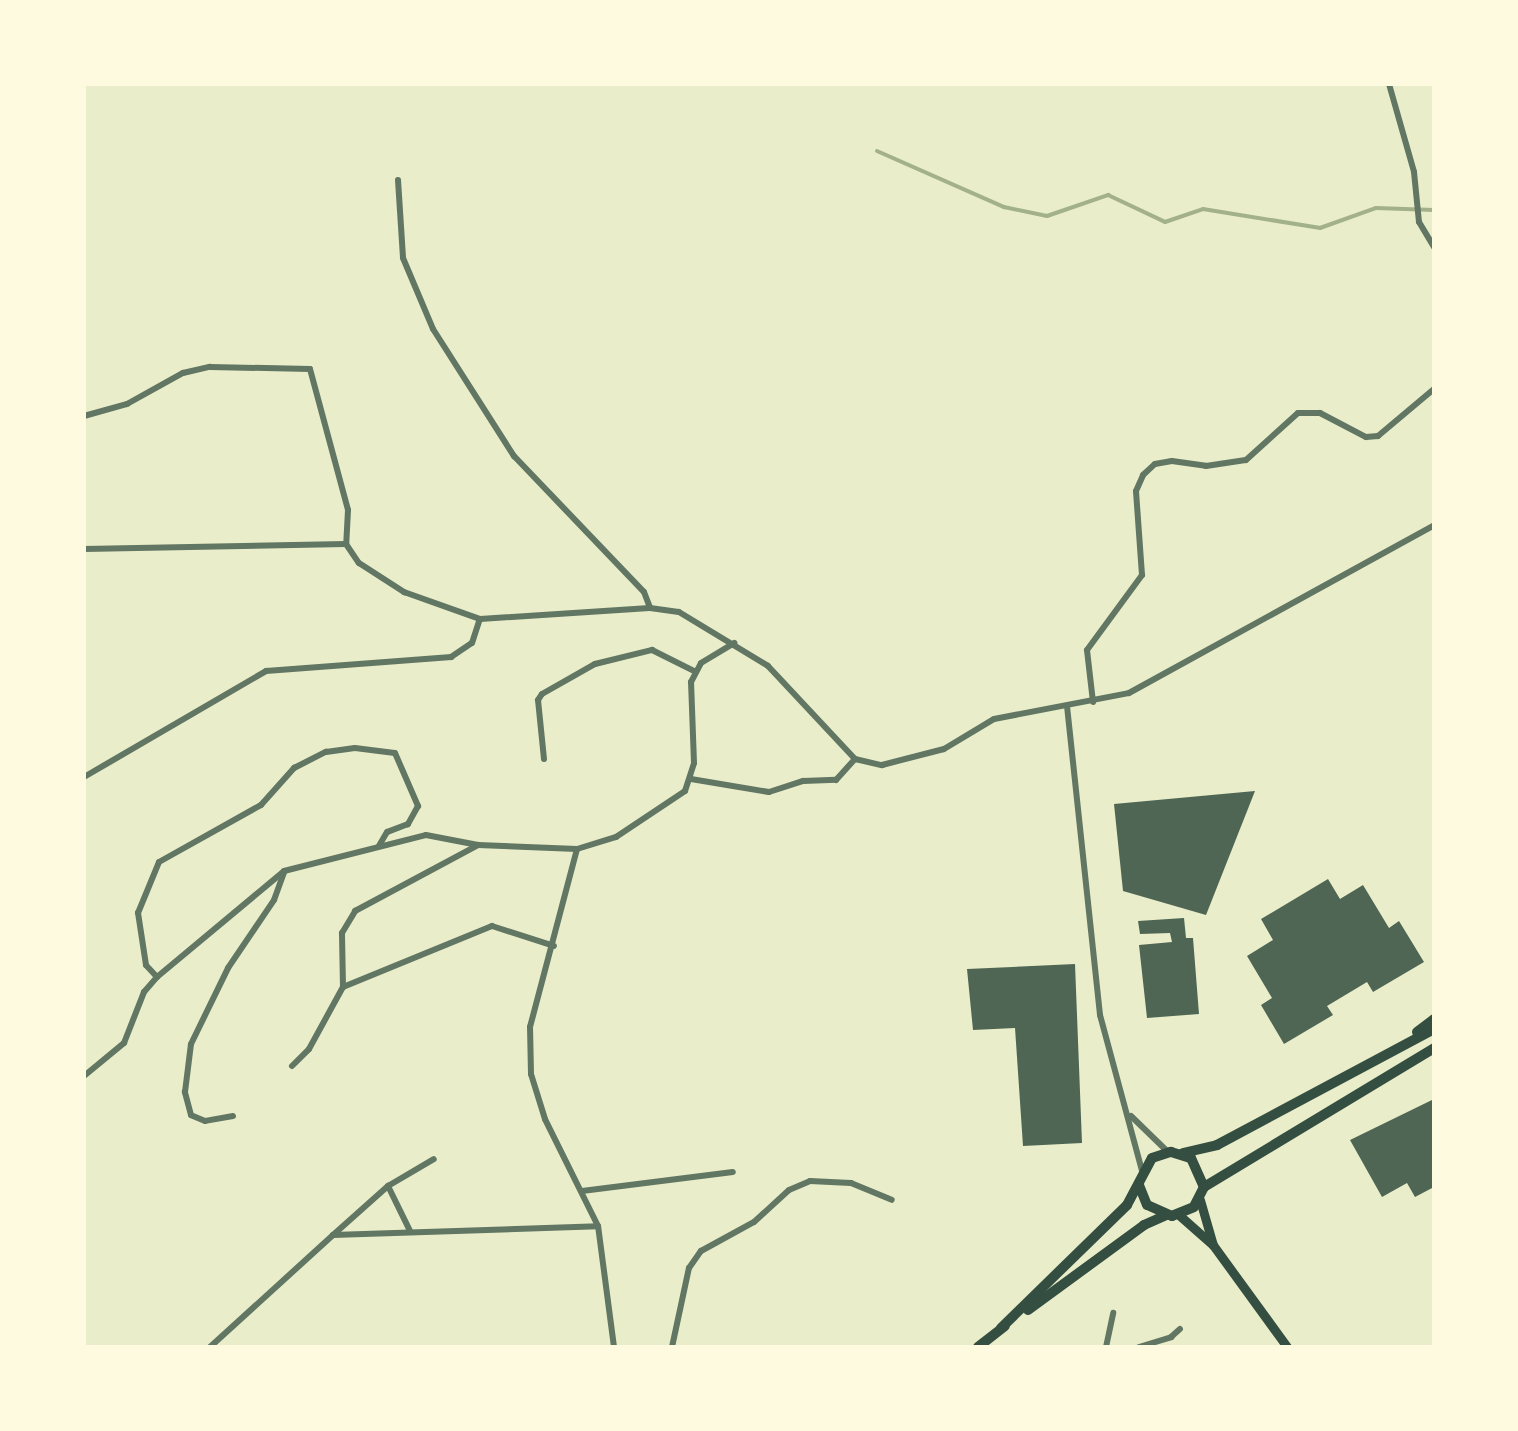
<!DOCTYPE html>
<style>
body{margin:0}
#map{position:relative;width:1518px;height:1431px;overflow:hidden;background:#e9edc9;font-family:"DM Sans",sans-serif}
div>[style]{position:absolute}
.stream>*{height:4px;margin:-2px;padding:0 2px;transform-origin:2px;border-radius:2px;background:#a3b18a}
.building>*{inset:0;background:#4f6655}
.minor>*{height:6px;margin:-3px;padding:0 3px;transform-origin:3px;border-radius:3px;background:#617663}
.secondary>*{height:9px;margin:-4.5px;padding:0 4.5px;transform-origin:4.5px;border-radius:4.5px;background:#344e41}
.primary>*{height:10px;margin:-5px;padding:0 5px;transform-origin:5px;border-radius:5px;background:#344e41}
span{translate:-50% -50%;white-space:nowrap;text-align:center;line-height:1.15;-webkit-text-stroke:8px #fefae0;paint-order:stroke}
.frame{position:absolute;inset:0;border:86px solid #fefae0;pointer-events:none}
</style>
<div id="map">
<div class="stream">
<div style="left:877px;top:151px;width:139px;rotate:23.8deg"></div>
<div style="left:1004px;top:207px;width:44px;rotate:11.8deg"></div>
<div style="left:1047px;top:216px;width:65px;rotate:-19deg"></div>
<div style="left:1108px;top:195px;width:63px;rotate:25.3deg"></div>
<div style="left:1165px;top:222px;width:40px;rotate:-18.9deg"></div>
<div style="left:1203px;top:209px;width:119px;rotate:9.2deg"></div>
<div style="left:1320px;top:228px;width:59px;rotate:-19.7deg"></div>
<div style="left:1376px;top:208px;width:58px;rotate:2deg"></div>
</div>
<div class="building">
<div style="clip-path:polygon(1255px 791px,1206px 915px,1123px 891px,1114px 804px)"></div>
<div style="clip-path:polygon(1328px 879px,1340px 899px,1363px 885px,1389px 928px,1399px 921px,1424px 962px,1373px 992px,1367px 982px,1327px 1006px,1333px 1015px,1284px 1044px,1261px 1005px,1272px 998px,1247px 956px,1273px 940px,1261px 919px)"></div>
<div style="clip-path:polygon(1184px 918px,1186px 938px,1193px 938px,1199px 1014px,1147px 1018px,1139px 945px,1172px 942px,1170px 933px,1140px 934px,1138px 921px)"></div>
<div style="clip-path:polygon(1075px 964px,1082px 1143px,1023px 1146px,1015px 1028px,973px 1030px,967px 969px)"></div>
<div style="clip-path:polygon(1434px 1099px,1434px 1187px,1415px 1197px,1407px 1183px,1382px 1197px,1350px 1140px)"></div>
</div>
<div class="minor">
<div style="left:1389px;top:84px;width:91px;rotate:74.1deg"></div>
<div style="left:1414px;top:172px;width:50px;rotate:84.3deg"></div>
<div style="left:1419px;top:222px;width:29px;rotate:59deg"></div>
<div style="left:398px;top:180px;width:78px;rotate:86.3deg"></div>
<div style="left:403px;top:258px;width:77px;rotate:67.1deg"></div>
<div style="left:433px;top:329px;width:151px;rotate:57.5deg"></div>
<div style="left:514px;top:456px;width:188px;rotate:46.3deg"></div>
<div style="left:644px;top:592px;width:17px;rotate:69deg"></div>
<div style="left:84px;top:416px;width:45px;rotate:-15.6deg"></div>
<div style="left:127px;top:404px;width:64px;rotate:-29deg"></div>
<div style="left:183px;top:373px;width:28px;rotate:-13deg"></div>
<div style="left:210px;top:367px;width:100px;rotate:1.1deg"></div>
<div style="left:310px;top:369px;width:146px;rotate:74.9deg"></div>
<div style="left:348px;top:510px;width:34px;rotate:93deg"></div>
<div style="left:346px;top:544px;width:23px;rotate:56deg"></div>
<div style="left:359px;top:563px;width:54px;rotate:32.8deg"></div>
<div style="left:404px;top:592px;width:81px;rotate:19.6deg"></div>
<div style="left:480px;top:619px;width:170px;rotate:-3.7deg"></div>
<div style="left:650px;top:608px;width:29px;rotate:8deg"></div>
<div style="left:679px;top:612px;width:104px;rotate:31.2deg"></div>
<div style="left:768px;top:666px;width:127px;rotate:46.9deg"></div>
<div style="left:855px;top:759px;width:28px;rotate:13deg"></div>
<div style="left:882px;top:765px;width:64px;rotate:-14.5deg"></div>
<div style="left:944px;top:749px;width:58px;rotate:-31deg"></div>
<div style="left:994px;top:719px;width:137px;rotate:-10.9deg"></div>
<div style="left:1129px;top:693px;width:348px;rotate:-28.8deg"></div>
<div style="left:84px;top:549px;width:262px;rotate:-1.1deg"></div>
<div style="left:1093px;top:702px;width:52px;rotate:-96.6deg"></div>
<div style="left:1087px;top:650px;width:93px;rotate:-53.7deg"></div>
<div style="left:1142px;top:575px;width:84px;rotate:-94.1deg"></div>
<div style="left:1136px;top:491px;width:17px;rotate:-66deg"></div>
<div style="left:1143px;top:475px;width:16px;rotate:-43deg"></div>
<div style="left:1155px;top:464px;width:17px;rotate:-10deg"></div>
<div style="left:1172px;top:461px;width:34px;rotate:8deg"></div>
<div style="left:1206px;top:466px;width:40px;rotate:-8.5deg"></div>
<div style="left:1246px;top:460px;width:70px;rotate:-42.1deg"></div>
<div style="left:1298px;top:413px;width:22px"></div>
<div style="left:1320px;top:413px;width:52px;rotate:27.6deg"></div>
<div style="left:1366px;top:437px;width:12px;rotate:-5deg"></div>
<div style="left:1378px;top:436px;width:73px;rotate:-40deg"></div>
<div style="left:1067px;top:706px;width:311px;rotate:83.9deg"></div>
<div style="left:1100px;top:1015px;width:162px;rotate:74.9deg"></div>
<div style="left:544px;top:759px;width:59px;rotate:-95.8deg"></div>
<div style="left:538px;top:700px;width:7px;rotate:-56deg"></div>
<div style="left:542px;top:694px;width:61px;rotate:-29.5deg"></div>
<div style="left:595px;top:664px;width:59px;rotate:-13.8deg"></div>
<div style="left:652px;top:650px;width:49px;rotate:26.6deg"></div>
<div style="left:84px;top:777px;width:211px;rotate:-30.2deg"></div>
<div style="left:266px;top:671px;width:186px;rotate:-4.3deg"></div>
<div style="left:451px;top:657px;width:25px;rotate:-34deg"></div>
<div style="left:472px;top:643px;width:25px;rotate:-72deg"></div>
<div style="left:691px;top:779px;width:79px;rotate:9.5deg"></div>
<div style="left:769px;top:792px;width:36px;rotate:-18deg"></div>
<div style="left:803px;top:781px;width:33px;rotate:-2deg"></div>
<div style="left:836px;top:780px;width:28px;rotate:-48deg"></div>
<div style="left:157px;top:977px;width:16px;rotate:-133deg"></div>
<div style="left:146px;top:965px;width:53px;rotate:-98.7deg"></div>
<div style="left:138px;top:913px;width:55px;rotate:-67.6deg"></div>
<div style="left:159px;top:862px;width:117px;rotate:-29.2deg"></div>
<div style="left:261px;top:805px;width:50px;rotate:-48.3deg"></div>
<div style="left:294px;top:768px;width:36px;rotate:-27deg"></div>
<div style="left:326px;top:752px;width:29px;rotate:-8deg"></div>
<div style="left:355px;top:748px;width:40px;rotate:7.1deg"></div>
<div style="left:395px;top:753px;width:58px;rotate:66.5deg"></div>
<div style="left:418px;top:806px;width:21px;rotate:119deg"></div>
<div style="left:408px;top:824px;width:22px;rotate:159deg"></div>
<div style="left:387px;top:832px;width:16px;rotate:120deg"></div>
<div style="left:343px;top:987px;width:54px;rotate:-91.1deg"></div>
<div style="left:342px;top:933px;width:26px;rotate:-59deg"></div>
<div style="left:355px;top:911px;width:140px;rotate:-28.2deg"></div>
<div style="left:292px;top:1066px;width:24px;rotate:-45deg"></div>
<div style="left:309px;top:1049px;width:71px;rotate:-61.3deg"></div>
<div style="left:343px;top:987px;width:161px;rotate:-22.3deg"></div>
<div style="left:492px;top:926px;width:65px;rotate:17.9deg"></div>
<div style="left:84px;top:1076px;width:52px;rotate:-39.5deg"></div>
<div style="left:124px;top:1043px;width:55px;rotate:-68.6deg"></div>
<div style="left:144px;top:992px;width:20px;rotate:-49deg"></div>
<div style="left:157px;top:977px;width:165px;rotate:-39.8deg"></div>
<div style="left:284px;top:871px;width:146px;rotate:-14.2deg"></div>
<div style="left:426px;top:835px;width:53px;rotate:10.9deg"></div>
<div style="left:478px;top:845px;width:99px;rotate:2.3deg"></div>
<div style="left:233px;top:1116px;width:28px;rotate:170deg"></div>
<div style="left:205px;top:1121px;width:15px;rotate:-157deg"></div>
<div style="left:191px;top:1115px;width:24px;rotate:-105deg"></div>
<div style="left:185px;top:1092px;width:48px;rotate:-82.9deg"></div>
<div style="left:191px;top:1044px;width:85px;rotate:-64deg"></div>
<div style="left:228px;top:968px;width:82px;rotate:-55.9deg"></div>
<div style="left:274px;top:900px;width:30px;rotate:-70deg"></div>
<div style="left:1131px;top:1116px;width:52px;rotate:44.2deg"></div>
<div style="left:388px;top:1186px;width:53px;rotate:-30.4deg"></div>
<div style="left:582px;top:1191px;width:152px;rotate:-7.2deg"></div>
<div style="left:333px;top:1235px;width:74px;rotate:-41.7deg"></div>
<div style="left:388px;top:1186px;width:50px;rotate:63.9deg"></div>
<div style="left:210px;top:1347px;width:166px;rotate:-42.3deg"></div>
<div style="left:333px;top:1235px;width:265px;rotate:-1.9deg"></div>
<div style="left:614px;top:1347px;width:122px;rotate:-97.5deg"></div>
<div style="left:598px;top:1226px;width:119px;rotate:-116.4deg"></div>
<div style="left:545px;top:1119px;width:47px;rotate:-107.3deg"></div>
<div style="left:531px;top:1074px;width:47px;rotate:-91.2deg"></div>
<div style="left:530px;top:1027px;width:184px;rotate:-75.2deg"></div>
<div style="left:577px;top:849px;width:41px;rotate:-17.1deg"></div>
<div style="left:616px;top:837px;width:83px;rotate:-33.7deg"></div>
<div style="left:685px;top:791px;width:29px;rotate:-72deg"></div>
<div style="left:694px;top:763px;width:81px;rotate:-92.1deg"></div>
<div style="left:691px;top:682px;width:21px;rotate:-62deg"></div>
<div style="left:701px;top:663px;width:39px;rotate:-31deg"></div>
<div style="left:672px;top:1347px;width:81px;rotate:-77.9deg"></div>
<div style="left:689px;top:1268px;width:21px;rotate:-55deg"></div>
<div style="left:701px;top:1251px;width:60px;rotate:-28.7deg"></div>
<div style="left:754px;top:1222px;width:47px;rotate:-42.4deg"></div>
<div style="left:789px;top:1190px;width:23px;rotate:-23deg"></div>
<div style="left:810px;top:1181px;width:41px;rotate:2.8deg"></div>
<div style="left:851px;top:1183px;width:44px;rotate:22.5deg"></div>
<div style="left:1106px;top:1347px;width:35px;rotate:-78deg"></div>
<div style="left:1139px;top:1347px;width:34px;rotate:-17deg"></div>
<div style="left:1171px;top:1337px;width:12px;rotate:-42deg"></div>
</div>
<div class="secondary">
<div style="left:1200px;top:1200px;width:47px;rotate:73.9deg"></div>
<div style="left:1179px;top:1215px;width:45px;rotate:41.4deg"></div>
<div style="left:1213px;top:1245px;width:126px;rotate:54deg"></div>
</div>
<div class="primary">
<div style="left:1417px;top:1032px;width:21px;rotate:-37deg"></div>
<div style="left:1183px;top:1153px;width:35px;rotate:-13deg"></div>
<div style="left:1217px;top:1145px;width:246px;rotate:-28.1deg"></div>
<div style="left:1204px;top:1187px;width:269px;rotate:-31.1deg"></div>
<div style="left:1028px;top:1310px;width:144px;rotate:-36.2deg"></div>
<div style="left:1144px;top:1225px;width:24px;rotate:-24deg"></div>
<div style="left:1001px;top:1328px;width:176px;rotate:-44.3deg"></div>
<div style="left:1127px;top:1205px;width:53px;rotate:-62deg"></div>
<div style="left:1152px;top:1158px;width:20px;rotate:-18deg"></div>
<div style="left:1171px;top:1152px;width:21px;rotate:17deg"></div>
<div style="left:1191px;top:1158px;width:32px;rotate:66deg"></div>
<div style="left:1204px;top:1187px;width:22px;rotate:117deg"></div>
<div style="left:1194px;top:1207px;width:24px;rotate:158deg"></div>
<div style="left:1172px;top:1216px;width:27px;rotate:-156deg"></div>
<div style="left:1147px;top:1205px;width:22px;rotate:-112deg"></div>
<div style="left:978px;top:1347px;width:34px;rotate:-38deg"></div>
</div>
<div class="frame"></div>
</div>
